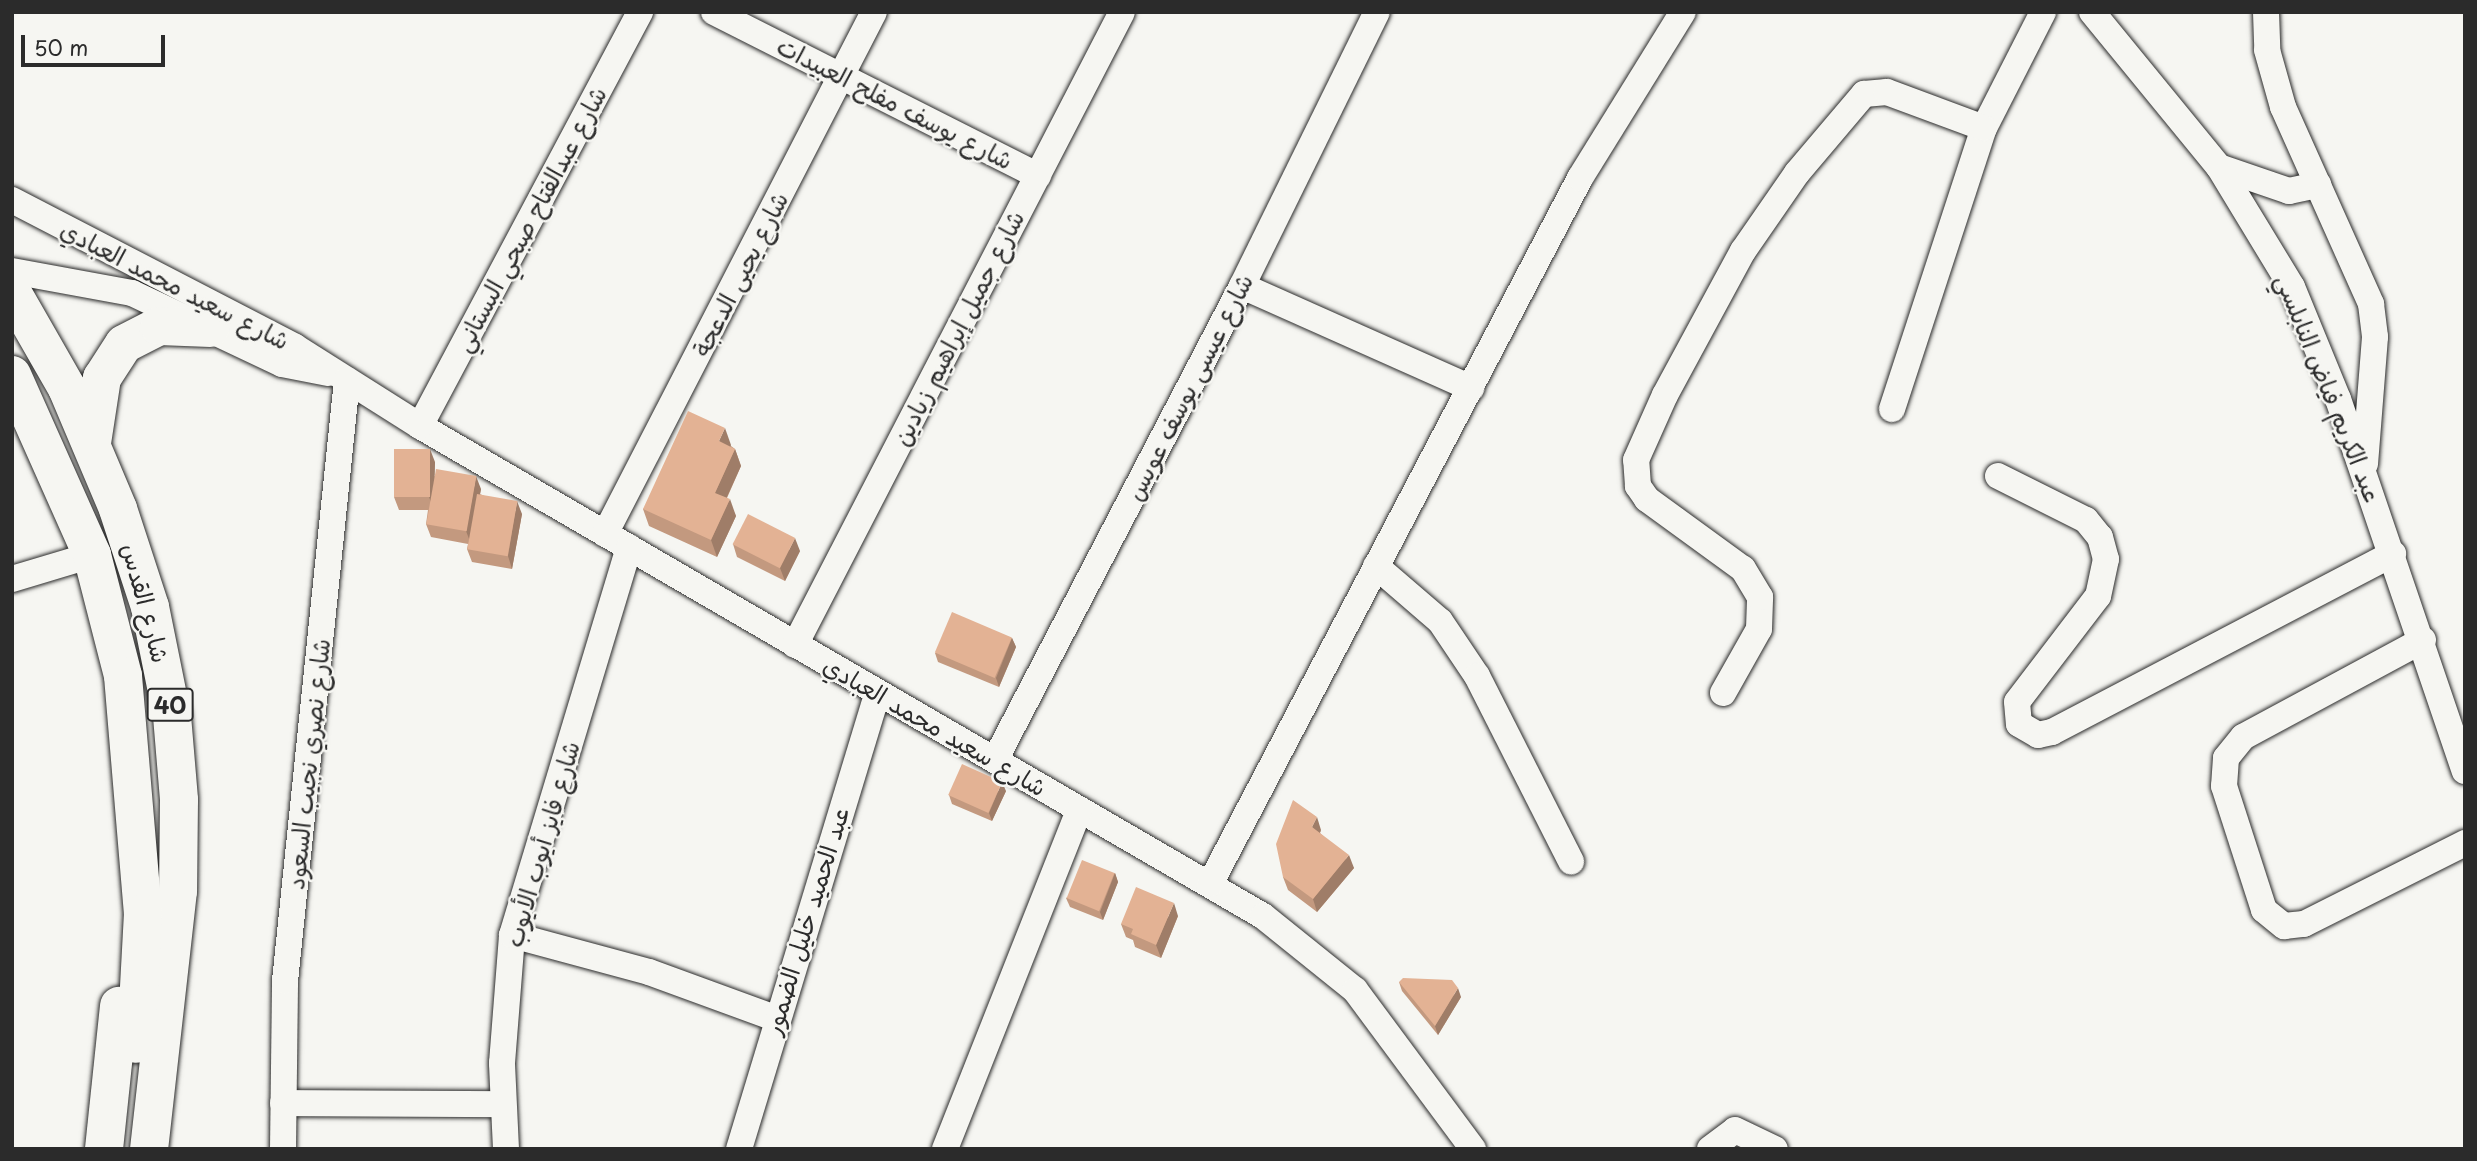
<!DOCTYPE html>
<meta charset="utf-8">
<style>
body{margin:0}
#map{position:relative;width:2477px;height:1161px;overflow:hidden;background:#f6f6f2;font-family:"Playpen Sans","Playpen Sans Arabic",sans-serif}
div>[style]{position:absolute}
.roads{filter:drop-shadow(0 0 2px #2b2b2b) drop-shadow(0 0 2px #2b2b2b)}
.minor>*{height:26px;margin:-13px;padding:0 13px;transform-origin:13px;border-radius:13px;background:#f6f6f2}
.highway>*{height:38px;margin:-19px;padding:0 19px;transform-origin:19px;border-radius:19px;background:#f6f6f2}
.wall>*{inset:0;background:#c3997f}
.shaded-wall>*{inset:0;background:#9f7d68}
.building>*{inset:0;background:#e3b294;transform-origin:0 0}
span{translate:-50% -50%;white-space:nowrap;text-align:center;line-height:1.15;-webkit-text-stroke:5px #f6f6f2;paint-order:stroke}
.shield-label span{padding:2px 5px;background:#f6f6f2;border:2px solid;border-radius:5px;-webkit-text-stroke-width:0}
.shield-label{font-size:23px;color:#2b2b2b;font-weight:700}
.street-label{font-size:24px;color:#2b2b2b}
.frame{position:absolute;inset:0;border:14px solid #2b2b2b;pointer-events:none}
.scale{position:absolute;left:21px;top:35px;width:144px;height:32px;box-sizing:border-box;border:4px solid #2b2b2b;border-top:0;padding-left:9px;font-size:21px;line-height:24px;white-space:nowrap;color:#2b2b2b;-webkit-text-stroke:5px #f6f6f2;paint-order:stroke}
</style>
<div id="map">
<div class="roads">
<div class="minor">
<div style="left:714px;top:12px;width:363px;rotate:26.8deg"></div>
<div style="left:2092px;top:12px;width:200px;rotate:50.7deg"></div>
<div style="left:2219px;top:167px;width:140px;rotate:58.7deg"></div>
<div style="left:2292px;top:287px;width:121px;rotate:67.7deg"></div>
<div style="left:2338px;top:399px;width:393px;rotate:71.2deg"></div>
<div style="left:2266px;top:12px;width:38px;rotate:88deg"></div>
<div style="left:2267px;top:50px;width:59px;rotate:74.3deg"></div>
<div style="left:2283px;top:107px;width:216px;rotate:65.9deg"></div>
<div style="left:2371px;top:304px;width:33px;rotate:83deg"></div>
<div style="left:2375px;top:337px;width:127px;rotate:94.5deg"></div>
<div style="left:2219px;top:167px;width:74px;rotate:18.9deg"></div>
<div style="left:2289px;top:191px;width:30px;rotate:-12deg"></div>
<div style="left:12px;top:200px;width:319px;rotate:27.4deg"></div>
<div style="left:295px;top:347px;width:148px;rotate:32.3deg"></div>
<div style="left:420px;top:426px;width:975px;rotate:30.17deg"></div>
<div style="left:1263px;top:916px;width:118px;rotate:38.8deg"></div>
<div style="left:1355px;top:990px;width:198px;rotate:53.4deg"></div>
<div style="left:12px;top:271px;width:122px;rotate:10.4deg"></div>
<div style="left:132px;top:293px;width:166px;rotate:25.3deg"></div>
<div style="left:282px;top:364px;width:47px;rotate:11.1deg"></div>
<div style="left:1242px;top:286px;width:251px;rotate:24deg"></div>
<div style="left:1892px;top:409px;width:296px;rotate:-71.9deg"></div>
<div style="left:1984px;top:128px;width:130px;rotate:-63deg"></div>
<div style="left:420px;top:426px;width:469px;rotate:-62deg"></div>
<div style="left:1998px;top:476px;width:98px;rotate:26.6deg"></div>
<div style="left:2086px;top:520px;width:22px;rotate:51deg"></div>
<div style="left:2100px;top:537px;width:23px;rotate:75deg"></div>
<div style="left:2106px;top:559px;width:38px;rotate:102deg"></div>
<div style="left:2098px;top:596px;width:133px;rotate:127.4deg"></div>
<div style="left:2017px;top:702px;width:22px;rotate:85deg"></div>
<div style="left:2019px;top:724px;width:22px;rotate:30deg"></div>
<div style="left:2038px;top:735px;width:14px;rotate:-12deg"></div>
<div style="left:2052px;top:732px;width:385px;rotate:-27.6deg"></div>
<div style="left:605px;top:534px;width:587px;rotate:-62.74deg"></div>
<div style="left:1376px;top:566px;width:84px;rotate:40.7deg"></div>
<div style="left:1440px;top:621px;width:66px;rotate:56.1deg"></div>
<div style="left:1477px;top:676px;width:208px;rotate:63.1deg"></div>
<div style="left:12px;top:579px;width:84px;rotate:-16.7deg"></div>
<div style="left:2423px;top:640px;width:204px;rotate:151.7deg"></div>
<div style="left:2243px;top:737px;width:27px;rotate:129deg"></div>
<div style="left:2226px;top:758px;width:28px;rotate:94deg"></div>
<div style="left:2224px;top:786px;width:130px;rotate:72.1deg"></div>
<div style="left:2264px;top:910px;width:26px;rotate:39deg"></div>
<div style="left:2284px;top:926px;width:20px;rotate:-6deg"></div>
<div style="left:2304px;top:924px;width:180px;rotate:-26.7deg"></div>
<div style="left:795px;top:645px;width:712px;rotate:-62.68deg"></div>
<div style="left:1723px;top:693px;width:73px;rotate:-60.6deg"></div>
<div style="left:1759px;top:629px;width:32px;rotate:-88deg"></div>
<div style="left:1760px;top:597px;width:33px;rotate:-121deg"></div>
<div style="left:1743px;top:569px;width:119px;rotate:-143.9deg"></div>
<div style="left:1647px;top:499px;width:16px;rotate:-125deg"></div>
<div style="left:1638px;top:486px;width:26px;rotate:-94deg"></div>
<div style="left:1636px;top:460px;width:71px;rotate:-66deg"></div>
<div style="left:1665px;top:395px;width:164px;rotate:-61.6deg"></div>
<div style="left:1743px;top:251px;width:95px;rotate:-55.3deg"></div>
<div style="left:1797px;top:173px;width:104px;rotate:-49.7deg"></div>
<div style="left:1864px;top:94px;width:23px;rotate:-5deg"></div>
<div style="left:1887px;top:92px;width:103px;rotate:20.4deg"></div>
<div style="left:995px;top:760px;width:534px;rotate:-62.48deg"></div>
<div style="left:1242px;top:286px;width:305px;rotate:-63.8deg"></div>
<div style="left:1210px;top:884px;width:797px;rotate:-62.34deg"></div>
<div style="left:1580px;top:178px;width:195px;rotate:-58.2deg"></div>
<div style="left:512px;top:935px;width:142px;rotate:15.1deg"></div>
<div style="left:649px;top:972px;width:134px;rotate:20.1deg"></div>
<div style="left:283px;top:1103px;width:218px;rotate:0.3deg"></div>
<div style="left:283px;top:1149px;width:168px;rotate:-89.3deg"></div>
<div style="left:285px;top:981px;width:604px;rotate:-84.11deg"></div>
<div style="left:506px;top:1149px;width:86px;rotate:-92.7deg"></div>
<div style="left:502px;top:1063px;width:128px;rotate:-85.5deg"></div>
<div style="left:512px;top:935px;width:405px;rotate:-73.2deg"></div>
<div style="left:739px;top:1149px;width:475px;rotate:-73.1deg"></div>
<div style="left:945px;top:1149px;width:365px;rotate:-68.4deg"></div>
<div style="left:1710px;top:1149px;width:31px;rotate:-37deg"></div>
<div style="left:1735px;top:1130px;width:44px;rotate:25.4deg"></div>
</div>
<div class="highway">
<div style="left:12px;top:292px;width:111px;rotate:60.2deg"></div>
<div style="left:67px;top:388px;width:131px;rotate:67.1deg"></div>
<div style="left:118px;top:509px;width:103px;rotate:71.9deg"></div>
<div style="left:150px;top:607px;width:111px;rotate:78.6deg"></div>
<div style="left:172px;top:716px;width:84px;rotate:85.2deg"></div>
<div style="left:179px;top:800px;width:91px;rotate:90.6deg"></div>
<div style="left:178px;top:891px;width:260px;rotate:96.4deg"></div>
<div style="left:12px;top:375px;width:197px;rotate:66deg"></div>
<div style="left:92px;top:555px;width:125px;rotate:75.6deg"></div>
<div style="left:123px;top:676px;width:238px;rotate:85.2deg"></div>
<div style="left:143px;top:913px;width:131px;rotate:93.1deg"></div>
<div style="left:92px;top:443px;width:66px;rotate:-81.3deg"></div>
<div style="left:102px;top:378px;width:40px;rotate:-57.1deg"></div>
<div style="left:124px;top:344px;width:39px;rotate:-27deg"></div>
<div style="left:159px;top:326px;width:52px;rotate:2.2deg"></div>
<div style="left:104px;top:1149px;width:144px;rotate:-84deg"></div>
</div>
</div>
<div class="wall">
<div style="clip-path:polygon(731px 445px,731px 446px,735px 449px,741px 466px,727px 498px,736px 516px,717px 557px,649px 526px,643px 509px)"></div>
<div style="clip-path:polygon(435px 462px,434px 476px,481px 489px,480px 494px,522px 514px,512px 569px,472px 562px,467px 549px,468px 544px,431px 537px,426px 524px,428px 510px,399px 510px,394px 497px)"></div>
<div style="clip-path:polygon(733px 544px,800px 551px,785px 581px,737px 557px)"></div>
<div style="clip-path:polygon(1012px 638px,1016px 647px,999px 687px,938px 662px,935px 653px)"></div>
<div style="clip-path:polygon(1006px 791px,992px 821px,952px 804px,949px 795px)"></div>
<div style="clip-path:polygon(1321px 830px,1320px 833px,1354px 868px,1317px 912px,1288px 890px,1283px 877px)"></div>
<div style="clip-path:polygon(1115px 873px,1118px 882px,1103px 920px,1070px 907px,1066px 898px)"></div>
<div style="clip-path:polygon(1178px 916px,1161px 958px,1135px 947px,1133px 940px,1126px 937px,1121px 924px)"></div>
<div style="clip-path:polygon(1399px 982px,1461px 997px,1438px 1035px,1402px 991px)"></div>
</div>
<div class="shaded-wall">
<div style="clip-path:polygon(725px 428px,731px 445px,725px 458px,719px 441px)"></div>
<div style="clip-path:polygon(430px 449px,435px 462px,434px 510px,429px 497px)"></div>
<div style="clip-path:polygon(735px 449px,741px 466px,721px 510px,715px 493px)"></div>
<div style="clip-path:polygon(476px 476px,481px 489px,471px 544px,466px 531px)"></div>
<div style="clip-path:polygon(730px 499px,736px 516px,717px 557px,711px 540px)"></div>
<div style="clip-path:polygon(517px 501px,522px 514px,512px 569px,508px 556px)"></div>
<div style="clip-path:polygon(795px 538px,800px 551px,785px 581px,780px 568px)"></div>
<div style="clip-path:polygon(1012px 638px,1016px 647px,999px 687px,996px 678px)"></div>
<div style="clip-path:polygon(1002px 782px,1006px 791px,992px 821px,989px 813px)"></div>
<div style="clip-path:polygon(1317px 817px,1321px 830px,1317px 840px,1312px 827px)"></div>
<div style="clip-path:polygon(1349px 855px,1354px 868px,1317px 912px,1313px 899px)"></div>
<div style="clip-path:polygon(1115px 873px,1118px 882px,1103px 920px,1100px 912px)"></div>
<div style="clip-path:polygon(1174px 903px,1178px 916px,1161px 958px,1156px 945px)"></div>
<div style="clip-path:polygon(1458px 988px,1461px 997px,1438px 1035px,1435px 1026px)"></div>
</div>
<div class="building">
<div style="clip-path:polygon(688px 411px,725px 428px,719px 441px,735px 449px,715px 493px,730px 499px,711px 540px,643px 509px)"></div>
<div style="left:394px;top:449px;width:36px;height:48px"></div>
<div style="left:436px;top:469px;width:41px;height:56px;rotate:10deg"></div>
<div style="left:477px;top:494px;width:41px;height:56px;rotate:10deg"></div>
<div style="left:748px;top:514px;width:53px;height:34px;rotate:27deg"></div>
<div style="left:952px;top:612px;width:65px;height:44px;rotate:23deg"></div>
<div style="left:962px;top:764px;width:44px;height:34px;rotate:24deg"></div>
<div style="clip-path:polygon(1293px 800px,1317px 817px,1312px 827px,1349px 855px,1313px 899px,1283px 877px,1276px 844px)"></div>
<div style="left:1082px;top:860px;width:35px;height:41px;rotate:22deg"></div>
<div style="clip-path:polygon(1136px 887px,1174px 903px,1156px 945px,1131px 934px,1133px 929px,1121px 924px)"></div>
<div style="clip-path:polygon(1403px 978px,1452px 980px,1458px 988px,1435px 1026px,1399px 982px)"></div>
</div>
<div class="shield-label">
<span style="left:170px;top:705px">40</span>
</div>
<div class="street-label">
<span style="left:895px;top:103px;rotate:27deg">شارع يوسف مفلح العبيدات</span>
<span style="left:530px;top:219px;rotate:-62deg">شارع عبدالفتاح صبحي البستاني</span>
<span style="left:740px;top:274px;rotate:-63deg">شارع يحيى الدعجة</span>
<span style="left:175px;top:285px;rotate:27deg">شارع سعيد محمد العبادي</span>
<span style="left:958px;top:328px;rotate:-63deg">شارع جميل إبراهيم زيادين</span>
<span style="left:1189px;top:387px;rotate:-63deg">شارع عيسى يوسف عويس</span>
<span style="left:2329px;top:388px;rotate:68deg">عبد الكريم فياض النابلسي</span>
<span style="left:146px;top:603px;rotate:75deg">شارع القدس</span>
<span style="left:935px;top:726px;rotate:30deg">شارع سعيد محمد العبادي</span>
<span style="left:308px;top:764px;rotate:-84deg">شارع نصري نجيب السعود</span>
<span style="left:542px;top:844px;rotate:-74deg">شارع فايز أيوب الأيوب</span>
<span style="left:806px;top:921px;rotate:-73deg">عبد الحميد خليل الضمور</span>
</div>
<div class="frame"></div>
<div class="scale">50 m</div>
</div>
